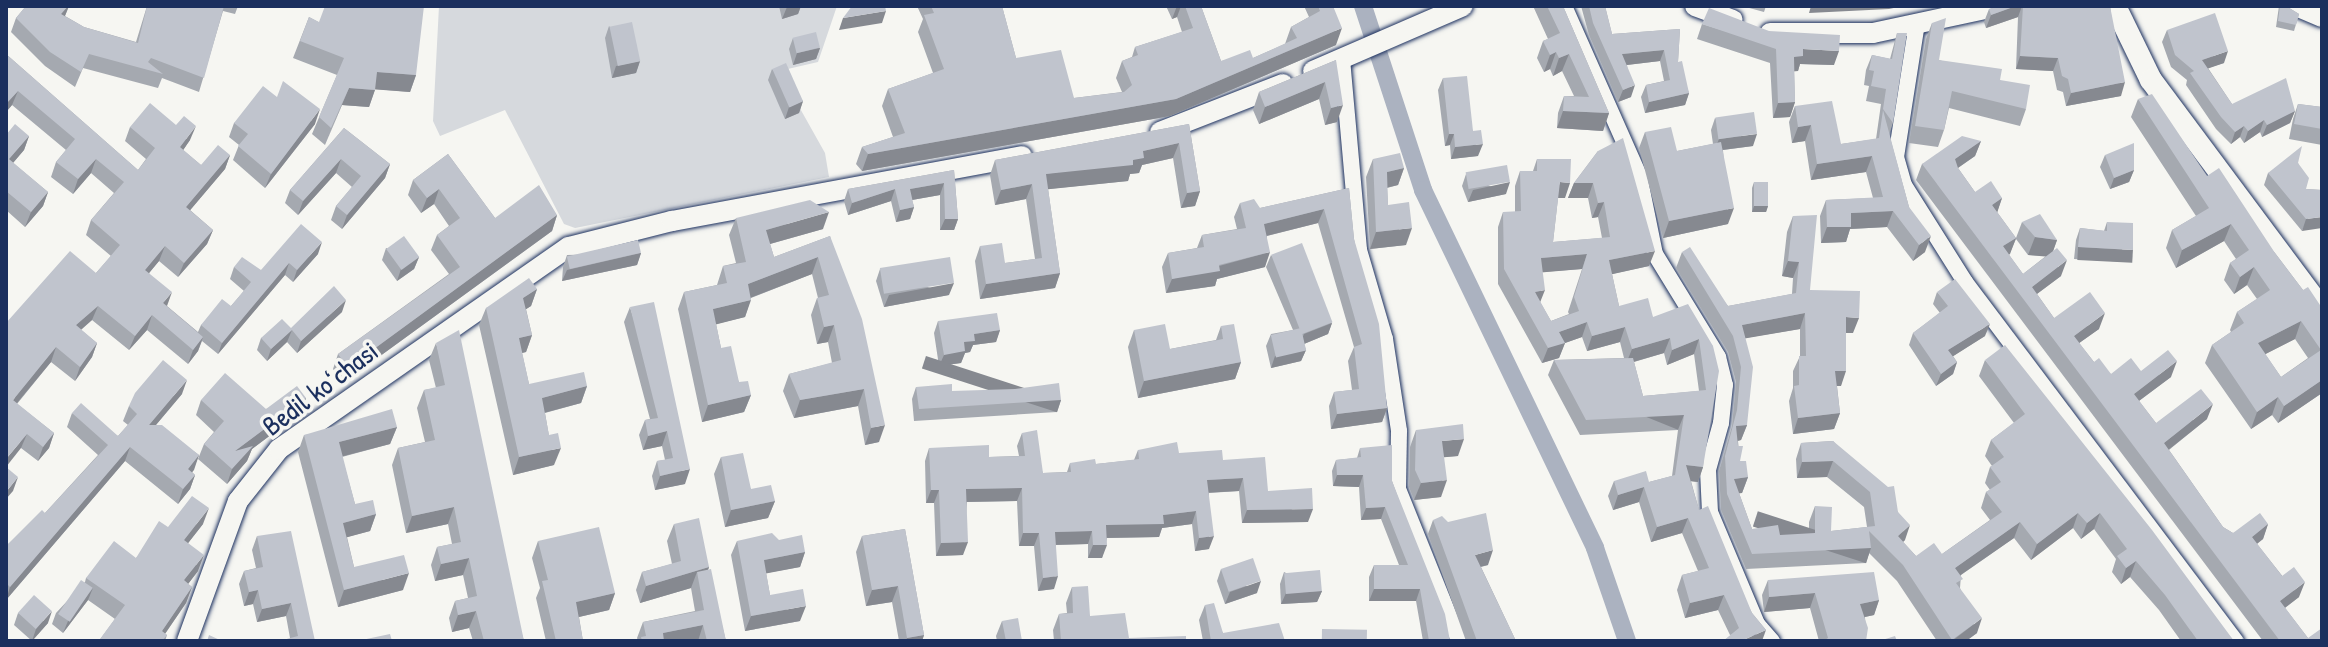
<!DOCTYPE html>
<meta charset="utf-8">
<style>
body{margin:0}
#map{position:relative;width:2328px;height:647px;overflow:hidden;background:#f6f6f2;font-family:"Patrick Hand",sans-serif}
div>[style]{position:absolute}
.green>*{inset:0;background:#d6d9dd}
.canal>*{height:18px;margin:-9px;padding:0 9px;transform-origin:9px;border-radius:9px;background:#abb2c0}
.roads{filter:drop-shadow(0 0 2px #1b2f5e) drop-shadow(0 0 2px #1b2f5e)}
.minor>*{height:16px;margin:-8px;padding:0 8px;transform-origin:8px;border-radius:8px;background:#f6f6f2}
.tertiary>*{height:20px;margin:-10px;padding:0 10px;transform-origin:10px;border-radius:10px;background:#f6f6f2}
.secondary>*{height:22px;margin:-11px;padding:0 11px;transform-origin:11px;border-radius:11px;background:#f6f6f2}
.wall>*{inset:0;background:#a5a9b0}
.shaded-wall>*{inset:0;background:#868990;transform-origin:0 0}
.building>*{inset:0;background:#c0c4cd;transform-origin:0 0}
span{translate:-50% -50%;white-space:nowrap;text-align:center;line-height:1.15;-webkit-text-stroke:7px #f6f6f2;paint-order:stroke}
.street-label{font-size:28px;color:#1b2f5e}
.frame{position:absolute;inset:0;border:8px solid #1b2f5e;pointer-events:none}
</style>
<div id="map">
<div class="green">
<div style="clip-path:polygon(439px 6px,837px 6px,818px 62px,779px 71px,825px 153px,829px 177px,575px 228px,564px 224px,505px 110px,440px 136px,433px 121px)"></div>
</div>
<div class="canal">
<div style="left:1363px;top:6px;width:194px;rotate:71.9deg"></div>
<div style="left:1423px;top:190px;width:397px;rotate:64.3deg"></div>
<div style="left:1595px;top:548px;width:98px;rotate:71deg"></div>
</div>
<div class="roads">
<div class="minor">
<div style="left:1564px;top:6px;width:185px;rotate:66.1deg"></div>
<div style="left:1639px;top:175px;width:81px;rotate:78.6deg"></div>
<div style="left:1655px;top:254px;width:121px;rotate:58.5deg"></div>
<div style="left:1718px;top:357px;width:29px;rotate:76deg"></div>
<div style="left:1725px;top:385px;width:38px;rotate:96deg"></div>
<div style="left:1721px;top:423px;width:49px;rotate:105.5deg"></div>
<div style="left:1708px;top:470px;width:42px;rotate:87.3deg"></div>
<div style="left:1710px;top:512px;width:121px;rotate:67.2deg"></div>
<div style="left:1757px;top:624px;width:23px;rotate:49deg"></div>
<div style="left:1917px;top:23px;width:136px;rotate:98.9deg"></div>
<div style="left:1896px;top:157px;width:29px;rotate:74deg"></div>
<div style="left:1904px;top:185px;width:115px;rotate:57.8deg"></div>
<div style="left:1965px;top:282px;width:450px;rotate:53deg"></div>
<div style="left:1342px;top:59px;width:192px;rotate:84.9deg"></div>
<div style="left:1359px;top:250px;width:93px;rotate:73.7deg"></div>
<div style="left:1385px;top:339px;width:93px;rotate:81.3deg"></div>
<div style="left:1399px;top:431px;width:58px;rotate:91deg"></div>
<div style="left:1398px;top:489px;width:164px;rotate:68.1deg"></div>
</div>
<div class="tertiary">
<div style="left:1695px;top:6px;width:40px;rotate:20.2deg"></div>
<div style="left:2296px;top:6px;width:28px;rotate:23deg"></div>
<div style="left:1770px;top:33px;width:103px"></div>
<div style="left:1873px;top:33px;width:129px;rotate:-12.1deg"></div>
<div style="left:1313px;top:71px;width:163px;rotate:-23.4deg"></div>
<div style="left:1160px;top:132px;width:132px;rotate:-21.3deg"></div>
<div style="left:187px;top:641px;width:149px;rotate:-70deg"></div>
<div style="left:238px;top:501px;width:66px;rotate:-51.7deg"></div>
<div style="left:279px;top:449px;width:353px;rotate:-34.9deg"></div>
<div style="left:569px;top:247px;width:106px;rotate:-14.2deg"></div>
<div style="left:672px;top:221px;width:356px;rotate:-10.5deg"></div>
</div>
<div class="secondary">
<div style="left:2115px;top:6px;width:82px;rotate:64.1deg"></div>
<div style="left:2151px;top:80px;width:286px;rotate:53.3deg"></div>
</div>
</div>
<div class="wall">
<div style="clip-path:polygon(26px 6px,69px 6px,65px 16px,84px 27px,136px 42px,147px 6px,238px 6px,235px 14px,223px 11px,199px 92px,162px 78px,158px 88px,83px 68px,75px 87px,45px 66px,11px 32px,16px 18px)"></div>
<div style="clip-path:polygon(779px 6px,801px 6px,798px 14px,782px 19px)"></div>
<div style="clip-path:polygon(917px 6px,1002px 6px,1016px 58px,1074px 98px,1122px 92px,1116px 78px,1122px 61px,1132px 57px,1135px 47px,1182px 32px,1177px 17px,1172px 19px,1166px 6px,1201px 6px,1221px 61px,1253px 58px,1285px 44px,1291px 27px,1309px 17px,1304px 6px,1333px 6px,1336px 45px,1170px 116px,862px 171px,856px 164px,862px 147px,893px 137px,882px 106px,888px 89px,933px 73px,918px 32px,923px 19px)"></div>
<div style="clip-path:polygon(1533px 6px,1563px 6px,1609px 113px,1603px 131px,1557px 128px,1558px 113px,1564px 96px,1574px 96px,1562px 71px,1553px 76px,1550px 69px,1544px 72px,1537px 58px,1543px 41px,1548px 39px)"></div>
<div style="clip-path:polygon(1581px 6px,1605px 6px,1612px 34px,1680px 29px,1678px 62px,1689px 93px,1685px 105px,1645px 113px,1641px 97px,1646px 85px,1664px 81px,1660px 61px,1627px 65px,1631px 97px,1618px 102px,1589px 35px)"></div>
<div style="clip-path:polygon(1742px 6px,1766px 6px,1764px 12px)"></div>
<div style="clip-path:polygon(2000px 6px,2110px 6px,2121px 96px,2066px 106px,2063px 92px,2057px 90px,2053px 71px,2016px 69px,2018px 17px,1986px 28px,1984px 22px,1989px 9px)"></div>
<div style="clip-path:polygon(2279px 6px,2286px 6px,2299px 14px,2294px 31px,2276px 27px)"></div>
<div style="clip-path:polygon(309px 17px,416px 75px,410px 92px,375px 89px,369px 107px,342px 105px,325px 145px,312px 134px,337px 75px,293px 58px)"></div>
<div style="clip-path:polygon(1932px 23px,1939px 60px,2000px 80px,2026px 109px,2020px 126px,1949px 108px,1944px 130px,1938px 147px,1909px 143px,1926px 39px)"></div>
<div style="clip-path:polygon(1702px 24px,1834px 65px,1800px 64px,1798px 71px,1794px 71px,1795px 102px,1790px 117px,1773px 118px,1770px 63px,1697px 39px)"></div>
<div style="clip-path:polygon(609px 26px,640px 61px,636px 73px,612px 78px,605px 38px)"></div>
<div style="clip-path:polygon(2167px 30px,2224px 63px,2208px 68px,2232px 104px,2295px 111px,2290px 123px,2262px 137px,2260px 132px,2244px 143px,2240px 137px,2231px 144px,2216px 129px,2186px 85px,2187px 80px,2171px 67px,2162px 42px)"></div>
<div style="clip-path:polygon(1897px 33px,1893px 123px,1889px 134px,1909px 207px,1925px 252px,1913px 261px,1887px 227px,1850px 229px,1846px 242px,1821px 243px,1820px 216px,1826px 200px,1873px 198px,1866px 172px,1811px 180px,1805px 141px,1792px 143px,1789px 122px,1795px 106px,1841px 144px,1876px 139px,1881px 104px,1866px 101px,1869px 86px,1864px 85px,1866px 70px,1872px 55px,1890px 59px)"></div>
<div style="clip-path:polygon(793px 38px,820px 48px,816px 59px,793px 65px,789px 49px)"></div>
<div style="clip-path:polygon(6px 54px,138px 170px,146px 159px,125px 141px,130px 127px,190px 140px,183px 150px,201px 165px,230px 155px,225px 169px,190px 210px,213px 230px,207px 244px,178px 277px,159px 261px,149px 273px,167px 306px,198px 332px,201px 325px,231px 306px,244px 291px,230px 279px,234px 267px,261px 270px,318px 254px,293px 282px,285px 275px,218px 354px,202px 341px,198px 351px,188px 364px,147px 330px,129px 350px,92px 320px,81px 330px,97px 343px,92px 357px,75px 381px,51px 362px,17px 404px,54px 433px,49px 448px,38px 461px,21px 448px,6px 323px,96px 273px,111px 256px,86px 235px,91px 220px,114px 193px,91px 173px,73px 194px,51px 177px,56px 162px,66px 150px,12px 105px,6px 112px)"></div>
<div style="clip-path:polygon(1336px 60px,1337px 122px,1325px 125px,1319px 99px,1259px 124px,1253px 110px,1259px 92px)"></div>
<div style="clip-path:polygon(772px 69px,803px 101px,799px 113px,785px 119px,768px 80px)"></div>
<div style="clip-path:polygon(1443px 78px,1473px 131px,1478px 156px,1451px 159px,1450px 145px,1445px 146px,1438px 90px)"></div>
<div style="clip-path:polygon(277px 97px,315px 124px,265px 188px,233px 160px,239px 145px,229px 137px,234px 123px)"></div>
<div style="clip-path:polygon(evenodd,2138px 99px,2275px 253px,2303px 290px,2322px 308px,2322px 393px,2278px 423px,2272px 415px,2251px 429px,2205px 363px,2212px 345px,2231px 332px,2230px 330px,2237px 312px,2257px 299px,2247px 285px,2234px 294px,2224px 280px,2230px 263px,2236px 259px,2224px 241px,2176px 268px,2166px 248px,2172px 230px,2196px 216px,2131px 117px,2138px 99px,2295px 339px,2308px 358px,2281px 377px,2265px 354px,2295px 339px)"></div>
<div style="clip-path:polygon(2298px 104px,2322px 107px,2322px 145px,2289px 139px,2293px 119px)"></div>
<div style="clip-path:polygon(1715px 118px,1753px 146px,1723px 150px,1728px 224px,1663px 238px,1639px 148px,1645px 132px,1677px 151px,1713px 144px,1711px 130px)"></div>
<div style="clip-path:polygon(1189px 124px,1200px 191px,1195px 206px,1181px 208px,1173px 158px,1142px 165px,1139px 173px,1130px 174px,1128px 181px,1048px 189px,1060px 273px,1055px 288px,980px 299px,975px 261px,980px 246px,1005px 263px,1035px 259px,1026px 199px,995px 205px,990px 175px,995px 160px)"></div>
<div style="clip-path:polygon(344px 128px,390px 164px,385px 178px,342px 229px,331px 220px,336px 206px,352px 187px,336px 173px,298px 215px,285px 203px,290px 190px)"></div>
<div style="clip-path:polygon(6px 135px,29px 136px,24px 150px,13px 163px,48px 192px,43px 206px,25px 227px,6px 210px)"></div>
<div style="clip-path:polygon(evenodd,1981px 141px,1975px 156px,1958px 168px,1975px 192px,2002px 198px,1997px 212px,2016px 238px,2022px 222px,2057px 240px,2053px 251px,2061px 276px,2037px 294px,2054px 318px,2099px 329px,2079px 343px,2094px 362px,2111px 374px,2141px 371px,2171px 377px,2139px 401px,2156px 423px,2207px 419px,2169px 450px,2223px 527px,2233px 533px,2268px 524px,2263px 539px,2257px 544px,2299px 597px,2285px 608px,2308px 638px,2322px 641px,2263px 641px,1916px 180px,1922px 164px,1981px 141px,2016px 239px,2028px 255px,2046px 256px,2023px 274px,2009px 255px,2016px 239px)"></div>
<div style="clip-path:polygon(evenodd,1598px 151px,1649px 266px,1612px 274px,1619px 306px,1653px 317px,1713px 346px,1703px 467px,1698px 482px,1691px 481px,1699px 510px,1752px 613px,1766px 630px,1730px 635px,1718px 610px,1685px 618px,1677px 590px,1682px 575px,1698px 571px,1682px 533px,1651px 542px,1639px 502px,1613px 510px,1608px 496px,1614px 481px,1649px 482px,1672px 476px,1678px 430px,1580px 435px,1548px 375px,1554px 360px,1624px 358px,1620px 342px,1587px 351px,1582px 337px,1565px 343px,1559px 358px,1542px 363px,1498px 284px,1498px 227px,1503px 212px,1515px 212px,1515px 186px,1520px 171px,1533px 171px,1537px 159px,1565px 198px,1558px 198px,1553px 242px,1602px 238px,1598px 217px,1592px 218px,1588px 198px,1568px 198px,1574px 183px,1598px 151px,1582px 269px,1568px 312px,1569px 314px,1551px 321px,1540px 302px,1542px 272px,1582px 269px,1598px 151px,1664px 353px,1667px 365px,1694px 354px,1699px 391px,1643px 396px,1634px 362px,1664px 353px)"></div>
<div style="clip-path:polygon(448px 154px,495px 218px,557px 215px,552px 231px,343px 383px,333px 369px,338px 354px,449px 274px,431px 250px,437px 235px,449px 226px,434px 204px,421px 213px,408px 195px,413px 180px)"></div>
<div style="clip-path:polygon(2105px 155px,2134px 170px,2129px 182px,2110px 189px,2100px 167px)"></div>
<div style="clip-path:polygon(1373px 159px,1404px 168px,1398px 185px,1387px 188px,1388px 205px,1406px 245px,1370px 249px,1366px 177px)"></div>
<div style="clip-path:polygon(2298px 163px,2306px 189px,2322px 190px,2302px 231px,2264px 185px,2268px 173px)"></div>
<div style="clip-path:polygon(954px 170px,958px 219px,954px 230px,940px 230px,940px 195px,912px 200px,914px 207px,910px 219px,896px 222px,891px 201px,848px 215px,844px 201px,848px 189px)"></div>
<div style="clip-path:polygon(1466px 174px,1506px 194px,1468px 202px,1462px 186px)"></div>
<div style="clip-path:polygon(1754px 182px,1768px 206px,1766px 212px,1752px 212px,1752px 188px)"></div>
<div style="clip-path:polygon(1349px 188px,1354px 239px,1387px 408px,1382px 422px,1331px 429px,1329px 406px,1334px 392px,1352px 390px,1348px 361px,1354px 347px,1318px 223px,1267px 236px,1265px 267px,1217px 279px,1215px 286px,1166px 293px,1162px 267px,1168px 253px,1197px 248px,1202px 235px,1237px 229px,1234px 217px,1240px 203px,1260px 208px)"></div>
<div style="clip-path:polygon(1793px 216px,1810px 290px,1853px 333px,1846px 333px,1841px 386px,1837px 386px,1840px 413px,1834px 429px,1793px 434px,1789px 401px,1793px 388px,1793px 371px,1800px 356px,1800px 329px,1745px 338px,1747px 425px,1741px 440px,1738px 441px,1740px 461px,1748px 477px,1742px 493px,1739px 493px,1752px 529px,1780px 535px,1809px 533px,1809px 522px,1815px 506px,1831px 531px,1867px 527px,1864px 507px,1827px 477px,1797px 478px,1796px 459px,1801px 443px,1833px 441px,1898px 512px,1905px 540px,1903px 542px,1916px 556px,1942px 554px,1990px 520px,1981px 508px,1986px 492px,1990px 490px,1985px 483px,1990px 467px,1992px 466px,1985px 456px,1991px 440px,2014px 423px,1979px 376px,1985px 360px,2234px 641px,2181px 641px,2159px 610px,2130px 577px,2121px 584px,2112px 572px,2116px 559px,2094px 529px,2081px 539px,2073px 528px,2031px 560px,2014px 538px,1961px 575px,1960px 588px,1977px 633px,1966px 641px,1937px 641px,1897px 581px,1869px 553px,1866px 563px,1746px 569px,1721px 510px,1719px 471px,1732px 426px,1736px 382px,1728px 352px,1676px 268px,1682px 252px,1728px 306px,1792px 294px,1793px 278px,1782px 276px,1787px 232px)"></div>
<div style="clip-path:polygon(736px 218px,823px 229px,770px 244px,774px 257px,830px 236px,879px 442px,865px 445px,858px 406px,794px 418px,783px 391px,789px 374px,832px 363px,828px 342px,817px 344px,811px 315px,817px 298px,818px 298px,812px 274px,751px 298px,745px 317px,716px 324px,721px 348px,739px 382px,751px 395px,744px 412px,702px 422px,678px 309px,684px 292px,717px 285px,723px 266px,736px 263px,729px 235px)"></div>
<div style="clip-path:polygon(2107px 222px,2129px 262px,2074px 259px,2076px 240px,2080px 228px,2104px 231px)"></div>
<div style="clip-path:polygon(386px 248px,419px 257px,414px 269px,397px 281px,382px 260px)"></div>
<div style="clip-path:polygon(641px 253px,637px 265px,562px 281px,563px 267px,567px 255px)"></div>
<div style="clip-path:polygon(1271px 255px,1332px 323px,1328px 334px,1304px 344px,1306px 350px,1301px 361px,1271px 368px,1266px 346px,1271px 334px,1293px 330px,1266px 267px)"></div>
<div style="clip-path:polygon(880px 269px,949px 295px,884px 307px,876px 281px)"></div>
<div style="clip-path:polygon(537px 289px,531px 306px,526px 309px,532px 335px,526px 352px,522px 353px,529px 384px,587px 386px,581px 403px,545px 413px,554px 465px,513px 475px,479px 325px,486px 308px)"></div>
<div style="clip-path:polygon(1937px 292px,1985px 336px,1953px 356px,1957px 362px,1953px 374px,1936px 386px,1909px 345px,1913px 333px,1940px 313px,1933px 304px)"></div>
<div style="clip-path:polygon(630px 307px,685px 484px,655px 490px,652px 476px,657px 461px,665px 460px,662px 446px,643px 450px,639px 435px,645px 420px,650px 419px,624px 322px)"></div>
<div style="clip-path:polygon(342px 312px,297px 353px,287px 342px,267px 361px,257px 350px,261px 338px)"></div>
<div style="clip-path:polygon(938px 321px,1000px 330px,996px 342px,973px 345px,970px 352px,965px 353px,961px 363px,939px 366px,934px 333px)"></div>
<div style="clip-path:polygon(1221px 326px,1241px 362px,1235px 379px,1138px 398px,1128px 347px,1134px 330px,1170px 349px,1216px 340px)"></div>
<div style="clip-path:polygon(436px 343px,524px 641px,473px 641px,469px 628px,452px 632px,449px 618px,455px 601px,468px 598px,463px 575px,435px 581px,431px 565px,437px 547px,452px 544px,448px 524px,406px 533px,392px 465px,398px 448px,425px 442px,417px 408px,424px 390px,436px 388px,429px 360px)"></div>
<div style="clip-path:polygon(916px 387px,952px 391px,1061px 400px,1057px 412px,914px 421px,912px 399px)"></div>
<div style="clip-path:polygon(182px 394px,156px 425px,199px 455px,192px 472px,195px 475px,190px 489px,178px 504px,125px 461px,6px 600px,6px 546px,45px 513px,98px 455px,67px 427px,72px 413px,118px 436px,128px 425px,123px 421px,129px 406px)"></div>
<div style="clip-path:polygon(306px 398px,300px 413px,252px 449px,247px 461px,227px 484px,198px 459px,204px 444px,214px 432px,196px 415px,201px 400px,266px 409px)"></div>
<div style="clip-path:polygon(397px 427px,390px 444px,342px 457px,355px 504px,376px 514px,370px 531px,347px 537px,354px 567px,403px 590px,338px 607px,298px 452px,304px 435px)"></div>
<div style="clip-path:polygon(1416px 430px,1458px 456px,1444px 457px,1441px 497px,1414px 500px,1409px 487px,1410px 447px)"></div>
<div style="clip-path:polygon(1022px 433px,1043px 473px,1067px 472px,1070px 463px,1096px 464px,1134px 460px,1138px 450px,1179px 453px,1223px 460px,1268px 491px,1308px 522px,1242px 523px,1239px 491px,1209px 493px,1209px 549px,1195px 551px,1192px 524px,1162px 528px,1159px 537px,1107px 538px,1102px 558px,1088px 558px,1088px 544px,1056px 545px,1054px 589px,1038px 591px,1034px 546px,1019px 546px,1017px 501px,967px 502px,963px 555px,936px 556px,934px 503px,926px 503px,925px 461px,929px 448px,989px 457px,1019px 456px,1017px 446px)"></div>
<div style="clip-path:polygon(1360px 448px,1392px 481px,1450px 641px,1423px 641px,1416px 601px,1369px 601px,1369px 577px,1374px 565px,1399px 565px,1381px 519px,1361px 520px,1359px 487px,1333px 486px,1332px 471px,1336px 460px,1357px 458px)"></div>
<div style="clip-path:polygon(721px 457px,751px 489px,775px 501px,768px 518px,725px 527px,714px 474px)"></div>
<div style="clip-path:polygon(1433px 520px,1488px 565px,1481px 567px,1516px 641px,1466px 641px,1428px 534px)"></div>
<div style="clip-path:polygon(203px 524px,188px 543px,198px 571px,188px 584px,192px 587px,186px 603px,165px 634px,167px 635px,165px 641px,99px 641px,115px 619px,88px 600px,63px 633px,52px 624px,56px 613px,85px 582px,86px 578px,136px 558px,168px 527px)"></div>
<div style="clip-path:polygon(674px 524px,709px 567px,708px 570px,726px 641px,638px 641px,637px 638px,643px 622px,695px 611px,691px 588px,640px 603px,636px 590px,642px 572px,672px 564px,667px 541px)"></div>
<div style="clip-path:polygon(905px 529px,924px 635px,922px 641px,899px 641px,892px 602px,866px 606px,856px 552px,862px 536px)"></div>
<div style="clip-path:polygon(257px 536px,315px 641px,290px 638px,286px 616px,257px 622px,253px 604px,244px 606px,239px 584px,244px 571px,256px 568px,252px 550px)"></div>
<div style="clip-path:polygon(779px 540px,805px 552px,800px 567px,766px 573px,770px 595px,800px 621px,745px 631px,731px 555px,737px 541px)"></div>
<div style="clip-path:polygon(538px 541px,615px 593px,609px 610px,579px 617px,583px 641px,546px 641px,536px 598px,540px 588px,532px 558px)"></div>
<div style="clip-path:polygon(1221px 569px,1257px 593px,1225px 604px,1217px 581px)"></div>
<div style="clip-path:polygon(1284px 572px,1322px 591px,1317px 602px,1281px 604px,1280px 584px)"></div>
<div style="clip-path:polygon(1768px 580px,1879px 600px,1874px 615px,1865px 617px,1866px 641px,1819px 641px,1810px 608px,1764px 612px,1762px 595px)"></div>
<div style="clip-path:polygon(1072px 587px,1090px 616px,1129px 638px,1054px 641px,1053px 630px,1059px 614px,1067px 613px,1066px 603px)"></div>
<div style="clip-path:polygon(1205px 605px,1223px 633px,1285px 641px,1203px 641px,1199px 620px)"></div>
<div style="clip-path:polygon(18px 613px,48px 623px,32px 641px,14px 625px)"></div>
<div style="clip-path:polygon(1002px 621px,1022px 641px,997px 641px,996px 636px)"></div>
</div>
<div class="shaded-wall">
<div style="clip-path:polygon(68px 6px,69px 6px,64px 18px,61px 14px)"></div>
<div style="clip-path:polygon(789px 6px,801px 6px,798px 14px,782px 19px,787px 7px)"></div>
<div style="clip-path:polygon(1177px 6px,1181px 6px,1177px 17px,1172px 19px)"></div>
<div style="clip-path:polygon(1811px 6px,1903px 6px,1889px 9px,1809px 13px)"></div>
<div style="clip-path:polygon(2016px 6px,2022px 6px,2018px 17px,1986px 28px,1991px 15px)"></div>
<div style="clip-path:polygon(886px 11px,882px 23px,839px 30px,843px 18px)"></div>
<div style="clip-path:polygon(1342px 28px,1336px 45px,1170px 116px,862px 171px,868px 154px,1176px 99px)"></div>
<div style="clip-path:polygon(820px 48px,816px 59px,793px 65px,797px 53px)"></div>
<div style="clip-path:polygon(1803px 49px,1839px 51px,1834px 65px,1800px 64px,1798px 71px,1788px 72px,1794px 57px)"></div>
<div style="clip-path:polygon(1664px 50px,1660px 61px,1618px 66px,1622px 54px)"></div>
<div style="clip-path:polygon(2228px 51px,2224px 63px,2198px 72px,2202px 60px)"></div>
<div style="clip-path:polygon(1556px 52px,1550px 69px,1544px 72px,1550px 55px)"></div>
<div style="clip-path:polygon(1569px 54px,1562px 71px,1553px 76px,1559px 58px)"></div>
<div style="clip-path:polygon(2020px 56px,2058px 58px,2053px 71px,2016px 69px)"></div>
<div style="clip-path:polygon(640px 61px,636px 73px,612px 78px,616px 66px)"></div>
<div style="clip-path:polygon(377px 72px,416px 75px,410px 92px,370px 89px)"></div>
<div style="clip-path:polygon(1325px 82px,1319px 99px,1259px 124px,1265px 107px)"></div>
<div style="clip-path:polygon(2125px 82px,2121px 96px,2066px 106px,2071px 93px)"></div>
<div style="clip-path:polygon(1635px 85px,1631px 97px,1618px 102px,1623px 90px)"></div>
<div style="clip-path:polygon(349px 88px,375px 90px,369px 107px,342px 105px,325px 145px)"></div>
<div style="clip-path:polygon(18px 91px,12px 105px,6px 112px,6px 104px)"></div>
<div style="clip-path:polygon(1689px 93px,1685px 105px,1645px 113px,1649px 102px)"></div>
<div style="clip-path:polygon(803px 101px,799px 113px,785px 119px,789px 107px)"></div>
<div style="clip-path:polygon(1795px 102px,1790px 117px,1773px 118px,1778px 103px)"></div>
<div style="clip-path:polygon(1343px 105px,1337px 122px,1325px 125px,1331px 108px)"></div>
<div style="clip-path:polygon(320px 109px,315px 124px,265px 188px,271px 174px)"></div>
<div style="clip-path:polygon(1563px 111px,1609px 113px,1603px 131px,1557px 128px)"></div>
<div style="clip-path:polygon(2295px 111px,2290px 123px,2262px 137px,2267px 125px)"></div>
<div style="clip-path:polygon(2264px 120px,2260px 132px,2244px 143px,2248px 131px)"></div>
<div style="clip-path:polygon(1811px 125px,1805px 141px,1792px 143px,1798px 127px)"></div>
<div style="clip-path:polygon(196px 126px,190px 140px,175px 162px,180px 147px)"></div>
<div style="clip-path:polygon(2244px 126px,2240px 137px,2231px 144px,2235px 132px)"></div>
<div style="clip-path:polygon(1449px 134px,1454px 134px,1450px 145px,1445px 146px)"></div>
<div style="clip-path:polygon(1757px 134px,1753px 146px,1714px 151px,1719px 139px)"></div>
<div style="clip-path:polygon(29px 136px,24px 150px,6px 171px,9px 159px)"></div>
<div style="clip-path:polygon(1981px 141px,1975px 156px,1949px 174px,1955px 159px)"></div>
<div style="clip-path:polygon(1179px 143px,1173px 158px,1142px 165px,1139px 173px,1130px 174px,1128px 181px,1041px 190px,1046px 174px,1133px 160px,1143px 151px)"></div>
<div style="clip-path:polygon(1483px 144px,1478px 156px,1451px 159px,1455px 147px)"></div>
<div style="clip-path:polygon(230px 155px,225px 169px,181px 221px,186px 207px)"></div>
<div style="clip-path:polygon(1872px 156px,1866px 172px,1811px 180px,1817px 164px)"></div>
<div style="clip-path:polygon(96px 159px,91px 173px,73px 194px,78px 179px)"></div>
<div style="clip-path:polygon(341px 159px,336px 173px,298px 215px,303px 201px)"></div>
<div style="clip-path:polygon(390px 164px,385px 178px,342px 229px,347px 215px)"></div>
<div style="clip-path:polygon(1404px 168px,1398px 185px,1381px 189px,1387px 172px)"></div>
<div style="clip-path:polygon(2134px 170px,2129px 182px,2110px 189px,2114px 178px)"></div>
<div style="clip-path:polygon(1510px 182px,1506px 194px,1468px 202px,1473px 190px)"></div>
<div style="clip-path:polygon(1560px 182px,1570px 183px,1565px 198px,1555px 198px)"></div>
<div style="clip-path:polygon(944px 183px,940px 195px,906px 201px,910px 189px)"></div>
<div style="clip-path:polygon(1574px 183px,1593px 183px,1588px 198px,1568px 198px)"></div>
<div style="clip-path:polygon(1032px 184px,1026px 199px,995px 205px,1001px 190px)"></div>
<div style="clip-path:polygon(439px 189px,434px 204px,421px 213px,427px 198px)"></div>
<div style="clip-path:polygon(895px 189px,891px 201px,848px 215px,852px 203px)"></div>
<div style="clip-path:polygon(1200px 191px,1195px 206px,1181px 208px,1187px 193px)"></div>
<div style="clip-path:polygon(48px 192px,43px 206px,25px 227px,31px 212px)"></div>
<div style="clip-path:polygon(2002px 198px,1997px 213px,1992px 205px)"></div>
<div style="clip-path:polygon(1604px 202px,1598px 217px,1592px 218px,1598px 203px)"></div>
<div style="clip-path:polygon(1754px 206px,1768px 206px,1766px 212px,1752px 212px)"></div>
<div style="clip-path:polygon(914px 207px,910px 219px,896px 222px,900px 210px)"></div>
<div style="clip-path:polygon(1734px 208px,1728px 224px,1663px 238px,1669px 221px)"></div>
<div style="clip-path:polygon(1324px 209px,1318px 223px,1258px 238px,1264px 224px)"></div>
<div style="clip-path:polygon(1893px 211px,1887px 227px,1850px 229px,1846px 242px,1821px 243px,1827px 227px,1851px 213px)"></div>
<div style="clip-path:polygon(829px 212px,823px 229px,759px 247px,766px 230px)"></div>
<div style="clip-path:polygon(557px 215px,552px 231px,343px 383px,348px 368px)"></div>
<div style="clip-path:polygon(2322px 217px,2322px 228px,2302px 231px,2306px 219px)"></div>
<div style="clip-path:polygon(945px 219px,958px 219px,954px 230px,940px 230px)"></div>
<div style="clip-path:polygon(2231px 224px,2224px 241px,2176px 268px,2182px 250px)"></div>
<div style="clip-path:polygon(1412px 228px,1406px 245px,1370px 249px,1376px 232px)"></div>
<div style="clip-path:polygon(213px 230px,207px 244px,178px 277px,184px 263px)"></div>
<div style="clip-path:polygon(1931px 236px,1925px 252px,1913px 261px,1919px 245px)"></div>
<div style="clip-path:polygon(2035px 237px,2057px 240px,2051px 257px,2028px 255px)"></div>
<div style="clip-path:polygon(2016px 238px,2010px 254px,1997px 262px,2003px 246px)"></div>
<div style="clip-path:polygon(322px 242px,318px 254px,293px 282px,297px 270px)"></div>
<div style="clip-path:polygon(165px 246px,159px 261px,140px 284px,145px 270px)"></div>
<div style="left:2078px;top:247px;width:55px;height:13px;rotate:3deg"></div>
<div style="clip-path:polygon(1655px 251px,1649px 266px,1604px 276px,1609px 260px)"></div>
<div style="clip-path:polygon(1270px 252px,1265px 267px,1217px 279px,1215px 286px,1166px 293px,1172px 279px)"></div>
<div style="clip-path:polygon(641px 253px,637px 265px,562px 281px,567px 270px)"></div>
<div style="clip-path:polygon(1587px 254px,1582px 269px,1535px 273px,1541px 258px)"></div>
<div style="clip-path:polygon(419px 257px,414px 269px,397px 281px,401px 269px)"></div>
<div style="clip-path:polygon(818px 257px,812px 274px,742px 301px,748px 284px)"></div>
<div style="clip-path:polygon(2067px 260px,2061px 276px,2026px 302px,2032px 287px)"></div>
<div style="clip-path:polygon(1788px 261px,1799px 262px,1793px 278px,1782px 276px)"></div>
<div style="clip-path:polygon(289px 263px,285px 275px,218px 354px,222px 343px)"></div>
<div style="clip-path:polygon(2254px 267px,2247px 285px,2234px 294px,2240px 277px)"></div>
<div style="clip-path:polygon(1060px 273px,1055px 288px,980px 299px,986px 284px)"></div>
<div style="clip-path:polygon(954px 283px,949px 295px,884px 307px,889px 295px)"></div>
<div style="clip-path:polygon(537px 289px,531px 306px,517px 315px,523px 298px)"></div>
<div style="clip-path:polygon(1545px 290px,1539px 305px,1535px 292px)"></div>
<div style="clip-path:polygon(172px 292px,167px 306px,163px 303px)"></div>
<div style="clip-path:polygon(346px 300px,342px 312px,297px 353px,301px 341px)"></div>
<div style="clip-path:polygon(751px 300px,745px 317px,706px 327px,713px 309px)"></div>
<div style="clip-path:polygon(98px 306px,92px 320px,70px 339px,76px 325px)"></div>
<div style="clip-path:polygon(1805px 313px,1800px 329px,1736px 340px,1742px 325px)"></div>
<div style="clip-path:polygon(2105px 313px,2099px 329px,2068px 351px,2074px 336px)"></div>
<div style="clip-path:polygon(152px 315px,147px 330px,129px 350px,135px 336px)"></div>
<div style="clip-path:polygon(1846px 317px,1859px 318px,1853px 333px,1841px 333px)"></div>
<div style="clip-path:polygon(2301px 321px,2295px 339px,2252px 361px,2258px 343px)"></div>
<div style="clip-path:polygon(1587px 322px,1582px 337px,1565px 343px,1559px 358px,1542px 363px,1548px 348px,1559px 332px)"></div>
<div style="clip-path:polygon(1332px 323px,1328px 334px,1299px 346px,1304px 334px)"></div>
<div style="clip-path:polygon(1990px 324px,1985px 336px,1944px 362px,1948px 350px)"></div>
<div style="clip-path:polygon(834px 325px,828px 342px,817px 344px,824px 327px)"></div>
<div style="clip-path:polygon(1625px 327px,1620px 342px,1587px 351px,1592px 336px)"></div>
<div style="clip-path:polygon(292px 330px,287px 342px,267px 361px,271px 349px)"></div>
<div style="clip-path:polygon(1000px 330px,996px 342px,973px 345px,970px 352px,965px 353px,961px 363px,939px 366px,944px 355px,964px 342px,974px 334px)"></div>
<div style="clip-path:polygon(532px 335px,526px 352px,513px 355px,519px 338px)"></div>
<div style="clip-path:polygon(203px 337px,198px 351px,188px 364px,193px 350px)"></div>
<div style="clip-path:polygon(1670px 338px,1664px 353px,1626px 364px,1632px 349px)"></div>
<div style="clip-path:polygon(1699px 339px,1694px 354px,1667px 365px,1672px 350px)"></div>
<div style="clip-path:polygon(97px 343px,92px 357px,75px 381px,80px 367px)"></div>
<div style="clip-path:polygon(56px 347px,51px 362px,7px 415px,13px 400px)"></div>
<div style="clip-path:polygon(1306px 350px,1301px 361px,1271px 368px,1275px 356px)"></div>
<div style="clip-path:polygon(2177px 361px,2171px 377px,2128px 409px,2134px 394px)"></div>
<div style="clip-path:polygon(1241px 362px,1235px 379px,1138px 398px,1144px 381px)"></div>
<div style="clip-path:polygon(1957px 362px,1953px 374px,1936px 386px,1941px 374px)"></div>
<div style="clip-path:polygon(1835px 371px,1846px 371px,1841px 386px,1829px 386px)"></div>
<div style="clip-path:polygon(187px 380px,182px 394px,144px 439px,149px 425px)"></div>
<div style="clip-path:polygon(2322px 380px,2322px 393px,2278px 423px,2284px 406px)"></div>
<div style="clip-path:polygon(587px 386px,581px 403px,536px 415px,542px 398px)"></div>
<div style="clip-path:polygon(864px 389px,858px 406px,794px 418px,800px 400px)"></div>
<div style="clip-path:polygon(751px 395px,744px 412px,702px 422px,708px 405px)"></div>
<div style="clip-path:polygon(2278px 397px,2272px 415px,2251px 429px,2257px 412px)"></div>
<div style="clip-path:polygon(306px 398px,300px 413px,252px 449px,247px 461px,227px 484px,232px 469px,235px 451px)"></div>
<div style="left:1061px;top:400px;width:13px;height:142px;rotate:108deg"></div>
<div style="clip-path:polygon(2213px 404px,2207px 419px,2158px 458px,2164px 443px)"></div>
<div style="clip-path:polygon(1387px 408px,1382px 422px,1331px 429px,1337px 414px)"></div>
<div style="clip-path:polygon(1840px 413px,1834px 429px,1793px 434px,1798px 418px)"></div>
<div style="left:1684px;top:415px;width:16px;height:98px;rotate:112deg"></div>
<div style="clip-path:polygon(885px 425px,879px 442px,865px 445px,871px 428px)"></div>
<div style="clip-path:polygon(1747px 425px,1741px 440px,1731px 442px,1736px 426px)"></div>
<div style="clip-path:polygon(397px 427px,390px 444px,332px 459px,339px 442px)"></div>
<div style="clip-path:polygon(667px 431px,662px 446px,643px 450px,648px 436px)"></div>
<div style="clip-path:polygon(54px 433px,49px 448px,38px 461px,43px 447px)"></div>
<div style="clip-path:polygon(27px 434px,21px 448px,6px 467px,6px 459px)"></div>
<div style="clip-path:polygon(1464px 439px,1458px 456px,1436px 458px,1442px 441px)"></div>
<div style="clip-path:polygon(130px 447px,125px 461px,6px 600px,10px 587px)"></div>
<div style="clip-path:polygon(561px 448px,554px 465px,513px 475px,519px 457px)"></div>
<div style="clip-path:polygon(199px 455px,194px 470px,182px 484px,188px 469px)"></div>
<div style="clip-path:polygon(1833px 461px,1827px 477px,1797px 478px,1802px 462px)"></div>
<div style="clip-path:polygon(1686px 465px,1703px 467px,1698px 482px,1680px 480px)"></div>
<div style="clip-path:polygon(690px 469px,685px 484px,655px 490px,660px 476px)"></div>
<div style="clip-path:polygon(195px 475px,190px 489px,178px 504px,183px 489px)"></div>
<div style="clip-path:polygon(1337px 475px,1363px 475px,1359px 487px,1333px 486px)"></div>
<div style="clip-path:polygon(18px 477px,13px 491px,6px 499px,6px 492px)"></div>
<div style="clip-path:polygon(1748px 477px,1742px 493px,1728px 495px,1734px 479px)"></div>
<div style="clip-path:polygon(1243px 478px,1239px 491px,1202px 493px,1207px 480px)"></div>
<div style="clip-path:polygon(1447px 480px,1441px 497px,1414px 500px,1421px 483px)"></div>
<div style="clip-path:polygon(1644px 487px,1639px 502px,1613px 510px,1618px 495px)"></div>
<div style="clip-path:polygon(1022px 488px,1017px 501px,962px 502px,966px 489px)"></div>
<div style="clip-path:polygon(931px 490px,939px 490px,934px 503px,926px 503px)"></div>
<div style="clip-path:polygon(775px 501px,768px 518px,725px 527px,731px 510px)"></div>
<div style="clip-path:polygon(454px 507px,448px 524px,406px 533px,412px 516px)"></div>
<div style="clip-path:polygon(1385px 507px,1381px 519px,1361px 520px,1366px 508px)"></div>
<div style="clip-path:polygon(209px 508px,203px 524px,178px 556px,184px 540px)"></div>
<div style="clip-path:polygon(1313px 509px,1308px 522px,1242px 523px,1247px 510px)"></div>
<div style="clip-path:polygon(1196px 511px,1192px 524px,1162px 528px,1159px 537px,1102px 538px,1106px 525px,1163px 515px)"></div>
<div style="clip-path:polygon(2078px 513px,2073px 528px,2031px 560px,2037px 544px)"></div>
<div style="clip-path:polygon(2100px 513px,2094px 529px,2081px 539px,2087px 523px)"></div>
<div style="clip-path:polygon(376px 514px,370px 531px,337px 540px,343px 523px)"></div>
<div style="clip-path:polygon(1688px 518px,1682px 533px,1651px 542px,1657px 527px)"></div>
<div style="clip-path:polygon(2020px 522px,2014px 538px,1949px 583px,1955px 568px)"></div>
<div style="clip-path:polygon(2268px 524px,2263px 539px,2246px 552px,2252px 537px)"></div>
<div style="clip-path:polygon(1910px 525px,1905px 540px,1892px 552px,1898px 536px)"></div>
<div style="clip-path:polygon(1092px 531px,1088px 544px,1050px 545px,1055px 532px)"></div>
<div style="clip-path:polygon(1023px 533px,1039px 533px,1034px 546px,1019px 546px)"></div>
<div style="clip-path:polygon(1214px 536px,1209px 549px,1195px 551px,1199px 538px)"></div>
<div style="clip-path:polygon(968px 542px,963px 555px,936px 556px,941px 543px)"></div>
<div style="clip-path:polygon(1093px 545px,1107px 545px,1102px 558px,1088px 558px)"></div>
<div style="left:1871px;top:548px;width:16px;height:119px;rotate:108deg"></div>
<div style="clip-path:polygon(1493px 550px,1488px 565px,1470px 569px,1475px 555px)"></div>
<div style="clip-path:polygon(805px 552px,800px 567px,758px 575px,764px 560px)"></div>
<div style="clip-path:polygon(204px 555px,198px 571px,178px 597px,184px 580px)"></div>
<div style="clip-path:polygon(469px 558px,463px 575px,435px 581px,441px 564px)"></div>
<div style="clip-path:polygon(2136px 561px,2130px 577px,2121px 584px,2126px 568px)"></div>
<div style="clip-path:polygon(709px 567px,703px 584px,697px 572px,691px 588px,640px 603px,646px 586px)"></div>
<div style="clip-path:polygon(409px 573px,403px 590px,338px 607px,344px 590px)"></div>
<div style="clip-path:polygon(1058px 576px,1054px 589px,1038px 591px,1043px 578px)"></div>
<div style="clip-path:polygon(1261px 581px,1257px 593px,1225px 604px,1230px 592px)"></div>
<div style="clip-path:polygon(2305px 582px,2299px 597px,2274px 616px,2280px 601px)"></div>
<div style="clip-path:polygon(898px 586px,892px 602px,866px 606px,872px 590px)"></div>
<div style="clip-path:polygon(192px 587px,186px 603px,160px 641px,162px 631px)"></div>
<div style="clip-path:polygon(93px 588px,88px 600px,63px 633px,68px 621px)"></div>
<div style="clip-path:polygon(1374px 589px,1420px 589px,1416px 601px,1369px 601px)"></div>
<div style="clip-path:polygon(258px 590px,253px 604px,244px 606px,249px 592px)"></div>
<div style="clip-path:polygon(1322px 591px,1317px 602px,1281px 604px,1286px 593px)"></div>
<div style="clip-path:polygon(615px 593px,609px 610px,570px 619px,576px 602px)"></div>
<div style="clip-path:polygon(1815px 593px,1810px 608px,1764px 612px,1769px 597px)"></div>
<div style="clip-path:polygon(1724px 595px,1718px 610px,1685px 618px,1690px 603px)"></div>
<div style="clip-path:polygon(1879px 600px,1874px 615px,1855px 619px,1860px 604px)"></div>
<div style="clip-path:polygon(291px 603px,286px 616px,257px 622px,262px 609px)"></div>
<div style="clip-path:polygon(806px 606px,800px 621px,745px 631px,751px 616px)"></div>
<div style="clip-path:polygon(52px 611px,48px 623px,32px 641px,36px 629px)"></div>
<div style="clip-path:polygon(476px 611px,469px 628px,452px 632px,458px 615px)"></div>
<div style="clip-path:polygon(1982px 618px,1977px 633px,1966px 641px,1952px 641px)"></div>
<div style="clip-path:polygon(703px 625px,698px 641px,660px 641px,663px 633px)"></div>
<div style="clip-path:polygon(1766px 630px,1762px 641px,1741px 641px)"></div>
<div style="clip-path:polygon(924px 635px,922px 641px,906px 641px,907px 638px)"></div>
</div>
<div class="building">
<div style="clip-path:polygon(26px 6px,68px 6px,61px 14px,84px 27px,138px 43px,147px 6px,224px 6px,204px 78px,151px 58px,148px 62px,163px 74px,89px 54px,81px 72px,50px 52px,16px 18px)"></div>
<div style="clip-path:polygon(325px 6px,424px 6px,416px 75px,377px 72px,375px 90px,349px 88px,331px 128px,319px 117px,344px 58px,300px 41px,309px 17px,319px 22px)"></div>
<div style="clip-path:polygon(852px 6px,885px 6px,886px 11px,843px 18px)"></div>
<div style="clip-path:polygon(931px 6px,1002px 6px,1016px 58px,1061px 50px,1074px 98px,1124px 92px,1132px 85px,1122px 61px,1138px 55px,1135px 47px,1193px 28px,1185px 6px,1201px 6px,1221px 61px,1250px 50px,1253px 58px,1297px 38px,1291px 27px,1320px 11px,1318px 6px,1333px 6px,1342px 28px,1176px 99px,868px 154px,862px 147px,905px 133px,888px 89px,944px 69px,924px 15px,934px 13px)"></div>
<div style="clip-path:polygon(1547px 6px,1563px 6px,1609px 113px,1563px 111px,1564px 96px,1589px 97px,1569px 54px,1559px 58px,1556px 52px,1550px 55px,1543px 41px,1560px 33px)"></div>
<div style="clip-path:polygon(1589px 6px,1605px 6px,1612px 34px,1680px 29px,1678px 62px,1682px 61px,1689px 93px,1649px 102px,1646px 85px,1670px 80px,1664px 50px,1622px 54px,1635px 85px,1623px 90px,1593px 23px)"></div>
<div style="clip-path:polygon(2000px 6px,2016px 6px,1991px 15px,1989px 9px)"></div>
<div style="clip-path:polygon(2023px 6px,2110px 6px,2125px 82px,2071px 93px,2068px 79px,2062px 76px,2058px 58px,2020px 56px)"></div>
<div style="clip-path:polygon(2280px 6px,2286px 6px,2299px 14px,2296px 25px,2278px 21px)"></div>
<div style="clip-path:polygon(1709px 8px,1769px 31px,1840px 35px,1839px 51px,1803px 49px,1803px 56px,1794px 57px,1795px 102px,1778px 103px,1776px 49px,1702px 24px)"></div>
<div style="clip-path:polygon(2215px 13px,2228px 51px,2202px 60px,2232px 104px,2286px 78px,2295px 111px,2267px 125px,2264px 120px,2248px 131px,2244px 126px,2235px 132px,2221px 117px,2190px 73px,2194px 71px,2175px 55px,2167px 30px)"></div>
<div style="clip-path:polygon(1946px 18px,1939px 60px,2002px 69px,2000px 80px,2030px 85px,2026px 109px,1952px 91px,1944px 130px,1915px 126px,1932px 23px)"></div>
<div style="left:632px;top:22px;width:40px;height:23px;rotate:78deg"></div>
<div style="left:816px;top:32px;width:16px;height:24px;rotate:76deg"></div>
<div style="clip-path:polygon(1897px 33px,1907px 33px,1893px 123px,1883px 109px,1886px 89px,1871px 86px,1874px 71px,1869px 70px,1872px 55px,1892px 59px)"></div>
<div style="clip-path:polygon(6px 54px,138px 170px,155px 148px,130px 127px,150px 103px,176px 125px,184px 116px,196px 126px,180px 147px,201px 165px,218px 145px,230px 155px,186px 207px,213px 230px,184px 263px,165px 246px,145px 270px,172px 292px,163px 303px,203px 337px,193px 350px,152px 315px,135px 336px,98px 306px,76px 325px,97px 343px,80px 367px,56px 347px,13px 400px,54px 433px,43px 447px,27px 434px,6px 459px,6px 323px,70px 251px,96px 273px,120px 245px,91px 220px,124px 182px,96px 159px,78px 179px,56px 162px,75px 139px,18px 91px,6px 104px)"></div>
<div style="clip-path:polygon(1336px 60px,1343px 105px,1331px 108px,1325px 82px,1265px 107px,1259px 92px)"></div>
<div style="left:786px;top:63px;width:42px;height:15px;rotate:66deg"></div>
<div style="clip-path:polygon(1467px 76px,1473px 131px,1481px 130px,1483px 144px,1455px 147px,1454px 134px,1449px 134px,1443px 78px)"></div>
<div style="clip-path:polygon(283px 81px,320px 109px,271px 174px,238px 146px,248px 134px,234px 123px,263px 86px,277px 97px)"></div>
<div style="clip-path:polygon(evenodd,2152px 94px,2207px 176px,2219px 168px,2275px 253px,2303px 290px,2308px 287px,2322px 308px,2322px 380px,2284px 406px,2278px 397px,2257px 412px,2212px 345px,2244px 323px,2237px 312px,2270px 290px,2254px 267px,2240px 277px,2230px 263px,2249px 250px,2231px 224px,2182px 250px,2172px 230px,2209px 208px,2138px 99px,2152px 94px,2301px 321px,2321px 350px,2281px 377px,2258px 343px,2301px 321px)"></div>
<div style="clip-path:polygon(1832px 101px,1841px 144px,1879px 138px,1883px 110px,1909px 207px,1931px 236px,1919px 245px,1893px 211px,1851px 213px,1851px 227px,1827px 227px,1826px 200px,1883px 197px,1872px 156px,1817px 164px,1811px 125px,1798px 127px,1795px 106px)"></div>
<div style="clip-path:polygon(2298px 104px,2322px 107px,2322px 129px,2294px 124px)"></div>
<div style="left:1754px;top:112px;width:22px;height:39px;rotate:82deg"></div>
<div style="clip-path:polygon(15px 124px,29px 136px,9px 159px,48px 192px,31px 212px,6px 191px,6px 135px)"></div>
<div style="clip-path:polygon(1189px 124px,1200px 191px,1187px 193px,1179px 143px,1143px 151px,1144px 158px,1133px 160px,1133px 165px,1046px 174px,1060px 273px,986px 284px,980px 246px,1002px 243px,1005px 263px,1042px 258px,1032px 184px,1001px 190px,995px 160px)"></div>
<div style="clip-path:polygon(1671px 127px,1677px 151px,1721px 142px,1734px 208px,1669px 221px,1645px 132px)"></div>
<div style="clip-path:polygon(344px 128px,390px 164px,347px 215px,336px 206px,361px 176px,341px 159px,303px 201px,290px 190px)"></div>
<div style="clip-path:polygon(1962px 136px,1981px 141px,1955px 159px,1958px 168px,1975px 192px,1991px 181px,2002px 198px,1992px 205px,2016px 238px,2003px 246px,2023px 274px,2057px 248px,2067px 260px,2032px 287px,2054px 318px,2090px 292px,2105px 313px,2074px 336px,2094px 362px,2099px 358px,2111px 374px,2131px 358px,2141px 371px,2168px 350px,2177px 361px,2134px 394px,2156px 423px,2201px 389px,2213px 404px,2164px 443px,2223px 527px,2233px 533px,2260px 513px,2268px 524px,2252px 537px,2282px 576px,2294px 567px,2305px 582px,2280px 601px,2308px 638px,2322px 628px,2322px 641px,2280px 641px,1922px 164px)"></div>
<div style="clip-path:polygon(evenodd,1623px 138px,1655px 251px,1609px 260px,1619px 306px,1648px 298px,1653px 317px,1688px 304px,1713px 346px,1719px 371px,1703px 467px,1686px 465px,1699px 510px,1708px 506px,1752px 613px,1766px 630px,1741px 641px,1723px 641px,1739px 628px,1724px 595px,1690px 603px,1682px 575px,1709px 568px,1688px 518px,1657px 527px,1644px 487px,1618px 495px,1614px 481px,1646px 471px,1649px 482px,1675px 475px,1684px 415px,1586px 420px,1554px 360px,1633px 358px,1643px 396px,1706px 390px,1699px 339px,1672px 350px,1670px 338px,1632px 349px,1625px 327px,1592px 336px,1587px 322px,1559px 332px,1565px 343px,1548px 348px,1504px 269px,1503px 212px,1521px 211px,1520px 171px,1537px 171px,1537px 159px,1571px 159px,1570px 183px,1560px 182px,1553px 242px,1610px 237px,1604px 202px,1598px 203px,1593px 183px,1574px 183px,1598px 151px,1623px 138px,1587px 254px,1574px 297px,1579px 311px,1551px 321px,1535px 292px,1545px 290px,1541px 258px,1587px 254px)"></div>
<div style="clip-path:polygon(2134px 143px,2134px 170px,2114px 178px,2105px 155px)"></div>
<div style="clip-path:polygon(2302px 146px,2298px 163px,2309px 178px,2306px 189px,2322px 190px,2322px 217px,2306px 219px,2268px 173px)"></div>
<div style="clip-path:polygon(1400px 153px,1404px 168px,1387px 172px,1388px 205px,1409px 202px,1412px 228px,1376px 232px,1373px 159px)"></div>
<div style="clip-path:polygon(448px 154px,495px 218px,539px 185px,557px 215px,348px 368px,338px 354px,460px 267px,437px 235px,460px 218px,439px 189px,427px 198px,413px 180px)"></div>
<div style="left:1507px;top:165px;width:17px;height:42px;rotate:80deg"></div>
<div style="clip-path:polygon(954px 170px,958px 219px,945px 219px,944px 183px,910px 189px,914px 207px,900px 210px,895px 189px,852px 203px,848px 189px)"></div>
<div style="left:1754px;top:182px;width:14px;height:24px"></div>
<div style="clip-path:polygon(1349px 188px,1354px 239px,1379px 324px,1387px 408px,1337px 414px,1334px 392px,1359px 389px,1354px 347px,1362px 344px,1324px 209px,1264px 224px,1270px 252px,1219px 265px,1220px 271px,1172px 279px,1168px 253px,1204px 247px,1202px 235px,1246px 228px,1240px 203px,1254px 199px,1260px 208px)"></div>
<div style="clip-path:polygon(810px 200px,829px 212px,766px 230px,774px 257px,830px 236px,862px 319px,885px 425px,871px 428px,864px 389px,800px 400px,789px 374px,841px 360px,834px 325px,824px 327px,817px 298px,829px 295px,818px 257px,748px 284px,751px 300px,713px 309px,721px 348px,731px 346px,739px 382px,748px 381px,751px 395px,708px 405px,684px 292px,727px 283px,723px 266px,746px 262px,736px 218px)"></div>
<div style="clip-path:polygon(2040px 214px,2057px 240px,2035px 237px,2022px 222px)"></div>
<div style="clip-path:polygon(1817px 215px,1810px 290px,1860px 291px,1859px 318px,1846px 317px,1846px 371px,1835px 371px,1840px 413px,1798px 418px,1794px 386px,1799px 385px,1799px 356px,1806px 356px,1805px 313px,1742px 325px,1753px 367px,1747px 425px,1736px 426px,1738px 446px,1743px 446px,1740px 461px,1746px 461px,1748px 477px,1734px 479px,1752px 529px,1778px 525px,1780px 535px,1815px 533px,1815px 506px,1832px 507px,1831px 531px,1875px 526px,1870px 492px,1833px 461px,1802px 462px,1801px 443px,1833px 441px,1888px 487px,1894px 486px,1898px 512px,1910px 525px,1898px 536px,1916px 556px,1934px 543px,1942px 554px,2002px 512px,1986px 492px,2001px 482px,1990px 467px,2004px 457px,1991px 440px,2025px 414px,1985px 360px,2005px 345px,2152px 530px,2234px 641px,2198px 641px,2165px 595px,2136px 561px,2126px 568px,2117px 556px,2127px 549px,2100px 513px,2087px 523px,2078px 513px,2037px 544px,2020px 522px,1955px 568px,1963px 579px,1956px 583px,1982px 618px,1952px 640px,1903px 565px,1869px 531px,1871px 548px,1752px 554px,1727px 494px,1725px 456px,1737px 410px,1741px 367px,1733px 336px,1682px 252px,1690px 247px,1728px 306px,1796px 293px,1799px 262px,1788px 261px,1793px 216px)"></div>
<div style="clip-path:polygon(2107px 222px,2133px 223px,2133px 250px,2078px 247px,2080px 228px,2107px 231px)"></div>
<div style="clip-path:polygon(301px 224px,322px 242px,297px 270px,289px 263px,222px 343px,201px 325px,222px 299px,231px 306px,251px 282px,234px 267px,242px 257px,261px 270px)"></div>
<div style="left:404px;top:236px;width:26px;height:22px;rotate:54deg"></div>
<div style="left:638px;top:240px;width:13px;height:73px;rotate:77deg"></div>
<div style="left:1302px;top:243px;width:85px;height:33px;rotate:69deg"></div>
<div style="left:950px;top:257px;width:26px;height:71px;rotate:81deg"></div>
<div style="clip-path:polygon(529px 278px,537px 289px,523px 298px,532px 335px,519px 338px,529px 384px,584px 372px,587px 386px,542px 398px,549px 435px,558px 433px,561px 448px,519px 457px,486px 308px)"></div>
<div style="clip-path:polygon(1955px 279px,1990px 324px,1948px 350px,1957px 362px,1941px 374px,1913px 333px,1948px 306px,1937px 292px)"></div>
<div style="clip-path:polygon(334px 286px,346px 300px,301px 341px,292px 330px,271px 349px,261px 338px,282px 319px,291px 328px)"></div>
<div style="clip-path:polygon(654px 302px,690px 469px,660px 476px,657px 461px,673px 458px,667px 431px,648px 436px,645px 420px,658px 418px,630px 307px)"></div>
<div style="clip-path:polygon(997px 313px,1000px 330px,974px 334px,975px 341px,964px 342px,965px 351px,944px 355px,938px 321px)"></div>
<div style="clip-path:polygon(1165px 324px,1170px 349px,1223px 339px,1221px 326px,1234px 324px,1241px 362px,1144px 381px,1134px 330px)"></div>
<div style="left:1301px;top:328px;width:23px;height:31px;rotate:77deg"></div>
<div style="clip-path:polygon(459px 330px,524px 641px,484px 641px,476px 611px,458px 615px,455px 601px,477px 596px,469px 558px,441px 564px,437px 547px,461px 542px,454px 507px,412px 516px,398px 448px,435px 440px,424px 390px,445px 385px,436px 343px)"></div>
<div style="clip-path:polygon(163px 360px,187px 380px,149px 425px,162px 425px,199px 455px,188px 469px,195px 475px,183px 489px,130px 447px,10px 587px,6px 583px,6px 546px,42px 510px,45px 513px,108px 445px,72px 413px,81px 403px,118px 436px,137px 414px,129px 406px,135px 393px)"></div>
<div style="clip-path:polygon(225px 373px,266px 409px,297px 386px,306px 398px,235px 451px,253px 446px,232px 469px,204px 444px,224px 421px,201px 400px)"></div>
<div style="clip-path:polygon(1059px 383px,1061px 400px,919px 409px,916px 387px,952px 384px,952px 391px,1015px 389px)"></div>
<div style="clip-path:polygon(392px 409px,397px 427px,339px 442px,355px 504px,373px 500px,376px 514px,343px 523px,354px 567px,404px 555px,409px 573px,344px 590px,304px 435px)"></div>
<div style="clip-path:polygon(1463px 424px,1464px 439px,1442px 441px,1447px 480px,1421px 483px,1415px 470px,1416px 430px)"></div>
<div style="clip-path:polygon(1037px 430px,1043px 473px,1071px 472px,1070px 463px,1095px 459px,1096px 464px,1139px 459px,1138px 450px,1177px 442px,1179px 453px,1222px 450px,1223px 460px,1265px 457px,1268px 491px,1312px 488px,1313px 509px,1247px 510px,1243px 478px,1207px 480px,1214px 536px,1199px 538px,1196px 511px,1163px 515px,1164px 524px,1106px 525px,1107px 545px,1093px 545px,1092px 531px,1055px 532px,1058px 576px,1043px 578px,1039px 533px,1023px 533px,1022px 488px,966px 489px,968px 542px,941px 543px,939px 490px,931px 490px,929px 448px,989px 445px,989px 457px,1025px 456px,1022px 433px)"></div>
<div style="clip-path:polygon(1392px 445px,1392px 481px,1445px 614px,1450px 641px,1429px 641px,1420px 589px,1374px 589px,1374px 565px,1408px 565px,1385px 507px,1366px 508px,1363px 475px,1337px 475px,1336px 460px,1361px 457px,1360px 448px)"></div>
<div style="clip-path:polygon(743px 453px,751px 489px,771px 485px,775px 501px,731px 510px,721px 457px)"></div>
<div style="clip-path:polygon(6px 467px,18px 477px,6px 492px)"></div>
<div style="clip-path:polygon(192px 496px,209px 508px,184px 540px,204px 555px,184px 580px,192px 587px,162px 631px,167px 635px,162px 641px,102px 641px,100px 639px,125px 605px,86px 578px,114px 541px,136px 558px,159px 521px,168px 527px)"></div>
<div style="clip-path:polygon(1486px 513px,1493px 550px,1475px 555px,1516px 641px,1477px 641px,1433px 520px,1442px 516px,1448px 522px)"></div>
<div style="clip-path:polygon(699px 518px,709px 567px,646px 586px,642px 572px,681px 561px,674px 524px)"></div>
<div style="clip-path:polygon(599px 527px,615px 593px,576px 602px,583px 641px,556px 641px,542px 581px,548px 580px,538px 541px)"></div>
<div style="clip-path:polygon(905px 529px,924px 635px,907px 638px,898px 586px,872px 590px,862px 536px)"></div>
<div style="clip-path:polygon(291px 531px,315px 641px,279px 641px,298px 636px,291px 603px,262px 609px,258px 590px,249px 592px,244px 571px,263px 567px,257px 536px)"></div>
<div style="clip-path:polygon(772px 533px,779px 540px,802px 535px,805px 552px,764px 560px,770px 595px,803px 589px,806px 606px,751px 616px,737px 541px)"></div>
<div style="left:1253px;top:558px;width:24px;height:34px;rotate:71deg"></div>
<div style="clip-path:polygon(711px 569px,726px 641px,707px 641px,703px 625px,663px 633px,664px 641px,642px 641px,641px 637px,646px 636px,643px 622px,704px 610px,697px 572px)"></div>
<div style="left:1320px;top:570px;width:21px;height:36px;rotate:85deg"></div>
<div style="clip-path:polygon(1874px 572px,1879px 600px,1860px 604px,1868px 628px,1866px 641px,1823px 641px,1828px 638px,1815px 593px,1769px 597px,1768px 580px)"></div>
<div style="left:81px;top:580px;width:14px;height:41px;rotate:34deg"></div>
<div style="clip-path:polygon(1088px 586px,1090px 616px,1125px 613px,1129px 638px,1186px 636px,1186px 641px,1061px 641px,1059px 614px,1073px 613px,1072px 587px)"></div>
<div style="left:34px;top:595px;width:24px;height:24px;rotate:42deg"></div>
<div style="clip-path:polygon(1214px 603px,1223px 633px,1279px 623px,1285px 641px,1211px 641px,1205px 605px)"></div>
<div style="clip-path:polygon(1018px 618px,1022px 641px,1006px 641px,1002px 621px)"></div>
<div style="left:1322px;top:629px;width:45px;height:12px;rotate:1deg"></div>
<div style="clip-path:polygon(390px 634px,392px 641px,357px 641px)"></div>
<div style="clip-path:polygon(209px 635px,222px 641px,207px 641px)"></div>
<div style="clip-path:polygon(1895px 636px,1897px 641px,1879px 641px)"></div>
</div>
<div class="street-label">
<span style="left:320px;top:388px;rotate:-37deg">Bedil koʻchasi</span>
</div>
<div class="frame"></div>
</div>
